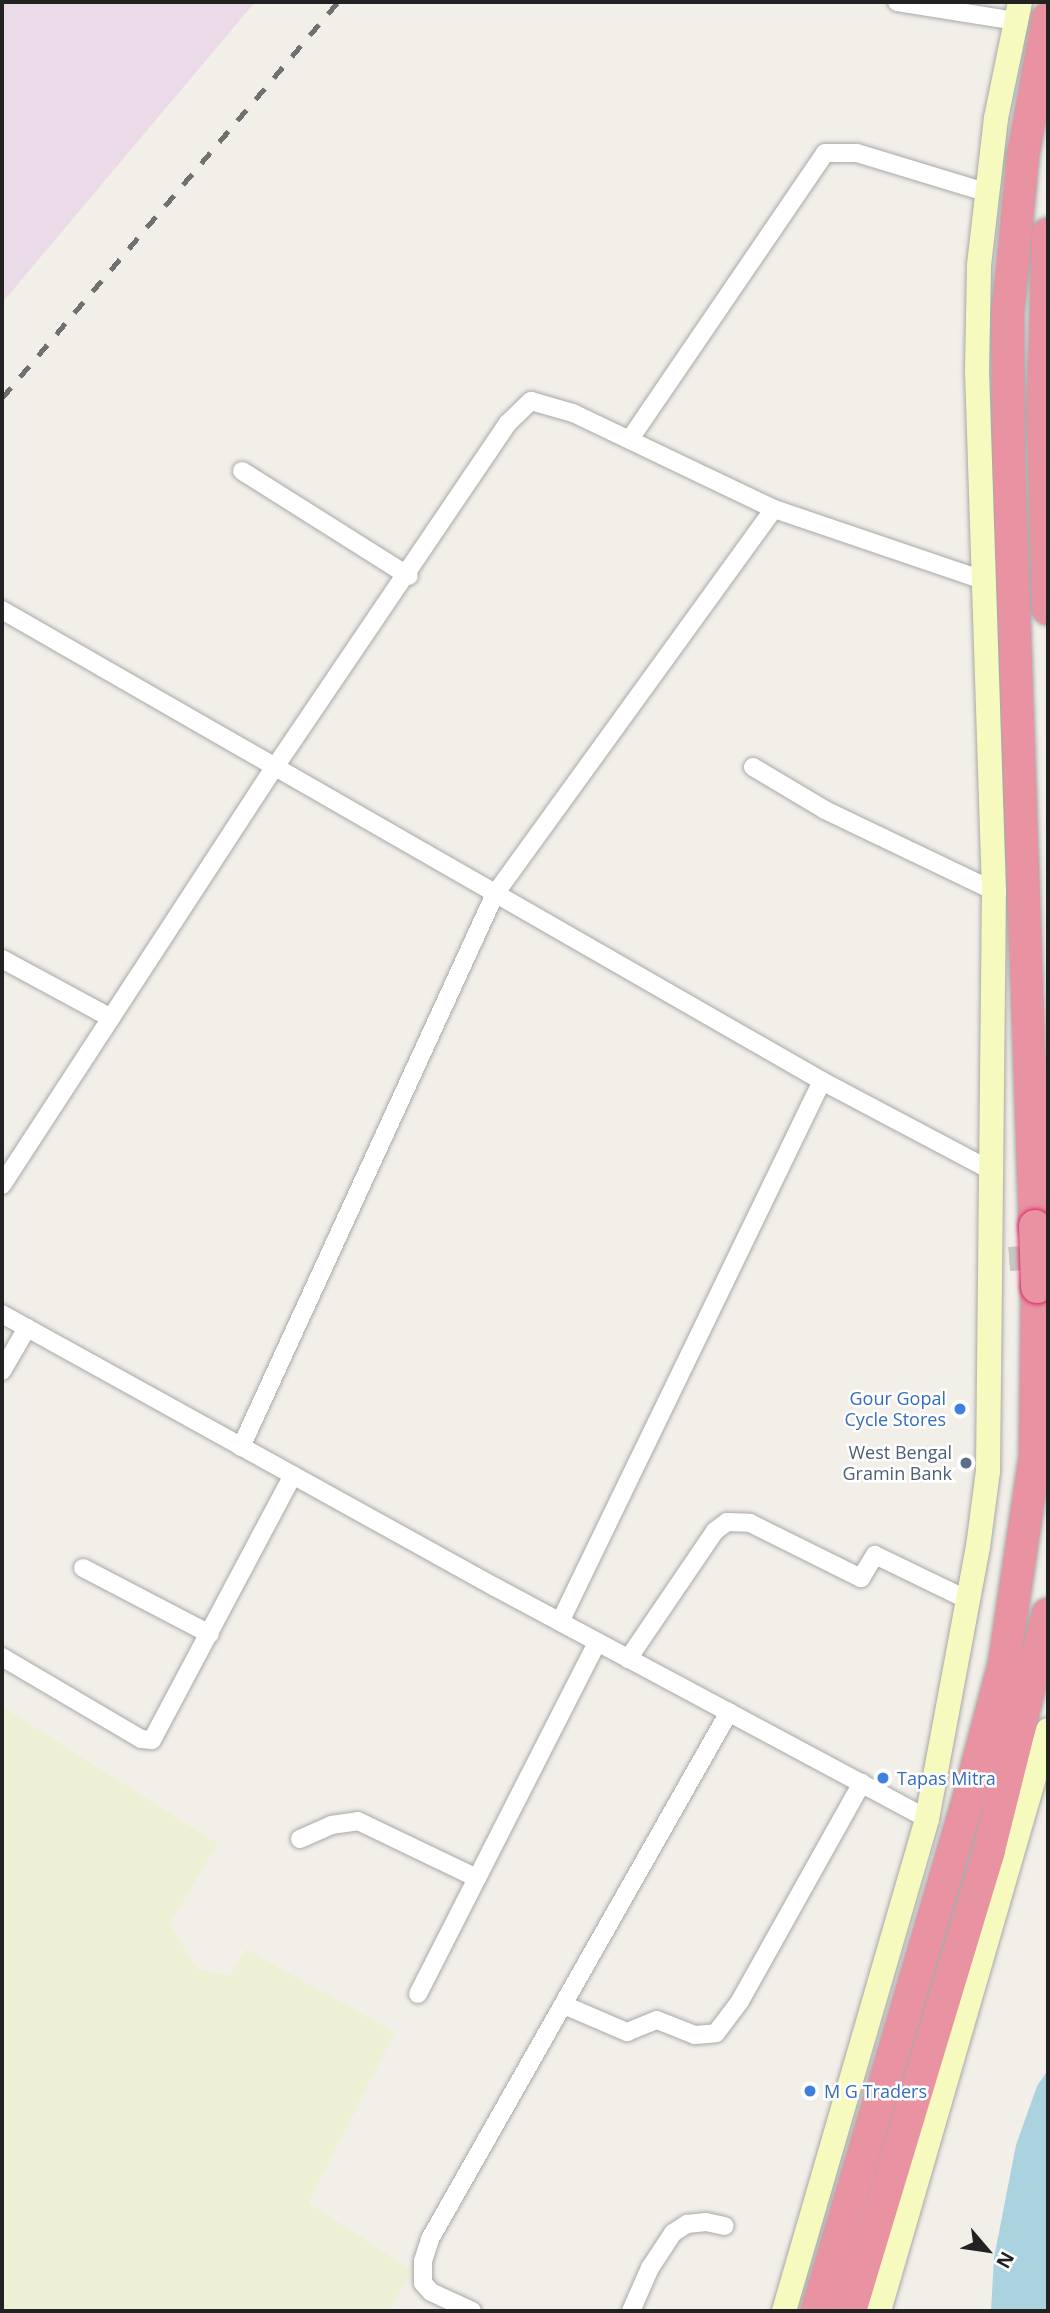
<!DOCTYPE html>
<style>
body{margin:0}
#map{position:relative;width:1050px;height:2313px;overflow:hidden;background:#f2efe9;font-family:"Open Sans",sans-serif}
div>[style]{position:absolute}
.industrial>*{inset:0;background:#ebdbe8}
.farmland>*{inset:0;background:#eef0d5}
.water>*{inset:0;background:#aad3df}
.secondary-tunnel>*{height:24px;margin-top:-12px;transform-origin:0;background:repeating-linear-gradient(90deg,#c8c6c1 0 24px,transparent 0 36px)}
.roads{filter:drop-shadow(0 0 2px #a9a9a9) drop-shadow(0 0 2px #a9a9a9)}
.street>*{height:18px;margin:-9px;padding:0 9px;transform-origin:9px;border-radius:9px;background:#fff}
.secondary>*{height:24px;margin:-12px;padding:0 12px;transform-origin:12px;border-radius:12px;background:#f7fabf}
.highway>*{height:32px;margin:-16px;padding:0 16px;transform-origin:16px;border-radius:16px;background:#e892a2}
.rail>*{height:5px;margin-top:-2.5px;transform-origin:0;background:repeating-linear-gradient(90deg,#707070 0 14px,transparent 0 28px)}
.bridges{filter:drop-shadow(0 0 2px #dc2a67) drop-shadow(0 0 2px #dc2a67)}
.highway-bridge>*{height:32px;margin:-16px;padding:0 16px;transform-origin:16px;border-radius:16px;background:#e892a2}
.dots>*{width:19px;height:19px;translate:-50% -50%;box-sizing:border-box;border:4px solid #fff;border-radius:50%}
span{translate:-50% -50%;white-space:nowrap;text-align:center;line-height:1.15;-webkit-text-stroke:5px #fff;paint-order:stroke}
.shop-label{font-size:18px;color:#366cbe}
.right{translate:-100% -50%;text-align:right}
.left{translate:0 -50%;text-align:left}
.service-label{font-size:18px;color:#4e5e75}
.frame{position:absolute;inset:0;border:4px solid #222;pointer-events:none}
.north{position:absolute;left:952px;top:2215px;width:70px;height:70px;-webkit-text-stroke:5px #fff;paint-order:stroke;rotate:119deg;font-size:19px;font-weight:700;line-height:28px;text-align:center;color:#222}
.north::after{content:'';display:block;margin:auto;width:24px;height:32px;background:#222;clip-path:polygon(50% 0,100% 100%,50% 72%,0 100%)}
</style>
<div id="map">
<div class="industrial">
<div style="clip-path:polygon(2px 2px,255px 2px,2px 303px)"></div>
</div>
<div class="farmland">
<div style="clip-path:polygon(2px 1706px,218px 1844px,170px 1923px,197px 1969px,230px 1976px,246px 1949px,395px 2032px,309px 2203px,412px 2270px,390px 2311px,2px 2311px)"></div>
</div>
<div class="water">
<div style="clip-path:polygon(1048px 2070px,1048px 2311px,991px 2311px,994px 2258px,1016px 2145px,1037px 2086px)"></div>
</div>
<div class="secondary-tunnel">
<div style="left:1009px;top:1259px;width:39px;rotate:-4deg"></div>
</div>
<div class="roads">
<div class="street">
<div style="left:897px;top:2px;width:120px;rotate:9.1deg"></div>
<div style="left:630px;top:439px;width:346px;rotate:-55.7deg"></div>
<div style="left:825px;top:153px;width:32px"></div>
<div style="left:857px;top:153px;width:134px;rotate:16.9deg"></div>
<div style="left:242px;top:471px;width:197px;rotate:32.2deg"></div>
<div style="left:2px;top:610px;width:946px;rotate:29.87deg"></div>
<div style="left:822px;top:1081px;width:190px;rotate:27.9deg"></div>
<div style="left:753px;top:767px;width:84px;rotate:30.8deg"></div>
<div style="left:825px;top:810px;width:187px;rotate:25.6deg"></div>
<div style="left:2px;top:959px;width:124px;rotate:28.4deg"></div>
<div style="left:2px;top:1185px;width:499px;rotate:-56.9deg"></div>
<div style="left:275px;top:767px;width:415px;rotate:-55.9deg"></div>
<div style="left:508px;top:423px;width:32px;rotate:-44deg"></div>
<div style="left:531px;top:401px;width:44px;rotate:15.9deg"></div>
<div style="left:573px;top:413px;width:223px;rotate:25.5deg"></div>
<div style="left:774px;top:509px;width:224px;rotate:18.8deg"></div>
<div style="left:2px;top:1314px;width:564px;rotate:28.98deg"></div>
<div style="left:495px;top:1587px;width:490px;rotate:28.2deg"></div>
<div style="left:2px;top:1371px;width:50px;rotate:-59.8deg"></div>
<div style="left:241px;top:1447px;width:609px;rotate:-65.33deg"></div>
<div style="left:495px;top:894px;width:475px;rotate:-54.1deg"></div>
<div style="left:83px;top:1568px;width:143px;rotate:27.5deg"></div>
<div style="left:560px;top:1622px;width:601px;rotate:-64.16deg"></div>
<div style="left:2px;top:1657px;width:161px;rotate:30.5deg"></div>
<div style="left:141px;top:1739px;width:11px;rotate:5deg"></div>
<div style="left:152px;top:1740px;width:300px;rotate:-62deg"></div>
<div style="left:628px;top:1659px;width:155px;rotate:-55.8deg"></div>
<div style="left:715px;top:1531px;width:15px;rotate:-37deg"></div>
<div style="left:727px;top:1522px;width:23px;rotate:2deg"></div>
<div style="left:750px;top:1523px;width:124px;rotate:26.4deg"></div>
<div style="left:861px;top:1578px;width:27px;rotate:-59deg"></div>
<div style="left:875px;top:1555px;width:103px;rotate:25.8deg"></div>
<div style="left:300px;top:1839px;width:34px;rotate:-24deg"></div>
<div style="left:331px;top:1825px;width:27px;rotate:-8deg"></div>
<div style="left:358px;top:1821px;width:132px;rotate:25.6deg"></div>
<div style="left:418px;top:1994px;width:395px;rotate:-63deg"></div>
<div style="left:564px;top:2005px;width:69px;rotate:23.2deg"></div>
<div style="left:627px;top:2032px;width:32px;rotate:-22deg"></div>
<div style="left:657px;top:2020px;width:41px;rotate:21.5deg"></div>
<div style="left:695px;top:2035px;width:21px;rotate:-5deg"></div>
<div style="left:716px;top:2033px;width:40px;rotate:-53deg"></div>
<div style="left:740px;top:2001px;width:250px;rotate:-60.8deg"></div>
<div style="left:472px;top:2311px;width:45px;rotate:-155.1deg"></div>
<div style="left:431px;top:2292px;width:12px;rotate:-132deg"></div>
<div style="left:423px;top:2283px;width:22px;rotate:-90deg"></div>
<div style="left:423px;top:2261px;width:23px;rotate:-72deg"></div>
<div style="left:430px;top:2239px;width:606px;rotate:-60.43deg"></div>
<div style="left:631px;top:2311px;width:47px;rotate:-66.2deg"></div>
<div style="left:650px;top:2268px;width:42px;rotate:-56.7deg"></div>
<div style="left:673px;top:2233px;width:17px;rotate:-33deg"></div>
<div style="left:687px;top:2224px;width:19px;rotate:-6deg"></div>
<div style="left:706px;top:2222px;width:19px;rotate:12deg"></div>
</div>
<div class="secondary">
<div style="left:784px;top:2311px;width:512px;rotate:-73.79deg"></div>
<div style="left:927px;top:1819px;width:277px;rotate:-79.4deg"></div>
<div style="left:978px;top:1547px;width:77px;rotate:-82.5deg"></div>
<div style="left:988px;top:1471px;width:580px;rotate:-89.41deg"></div>
<div style="left:994px;top:891px;width:520px;rotate:-91.87deg"></div>
<div style="left:977px;top:371px;width:106px;rotate:-88.9deg"></div>
<div style="left:979px;top:265px;width:148px;rotate:-83.4deg"></div>
<div style="left:996px;top:118px;width:118px;rotate:-78.3deg"></div>
<div style="left:879px;top:2311px;width:605px;rotate:-73.78deg"></div>
</div>
<div class="highway">
<div style="left:1048px;top:234px;width:179px;rotate:91.6deg"></div>
<div style="left:1043px;top:413px;width:196px;rotate:88.5deg"></div>
<div style="left:1035px;top:1226px;width:764px;rotate:-91.95deg"></div>
<div style="left:1009px;top:462px;width:149px;rotate:-90.4deg"></div>
<div style="left:1008px;top:313px;width:158px;rotate:-84.5deg"></div>
<div style="left:1023px;top:156px;width:140px;rotate:-79.7deg"></div>
<div style="left:817px;top:2311px;width:529px;rotate:-73.52deg"></div>
<div style="left:967px;top:1804px;width:145px;rotate:-75.2deg"></div>
<div style="left:1004px;top:1664px;width:209px;rotate:-81.5deg"></div>
<div style="left:1035px;top:1457px;width:170px;rotate:-89.3deg"></div>
<div style="left:850px;top:2311px;width:481px;rotate:-73.2deg"></div>
<div style="left:989px;top:1850px;width:243px;rotate:-76deg"></div>
</div>
</div>
<div class="rail">
<div style="left:2px;top:398px;width:519px;rotate:-49.69deg"></div>
</div>
<div class="bridges">
<div class="highway-bridge">
<div style="left:1035px;top:1226px;width:61px;rotate:88.1deg"></div>
</div>
</div>
<div class="dots">
<div style="left:960px;top:1409px;background:#3f7fe0"></div>
<div style="left:966px;top:1463px;background:#5c6f8a"></div>
<div style="left:883px;top:1778px;background:#3f7fe0"></div>
<div style="left:810px;top:2091px;background:#3f7fe0"></div>
</div>
<div class="shop-label">
<span class="right" style="left:946px;top:1409px">Gour Gopal<br>Cycle Stores</span>
<span class="left" style="left:897px;top:1778px">Tapas Mitra</span>
<span class="left" style="left:824px;top:2091px">M G Traders</span>
</div>
<div class="service-label">
<span class="right" style="left:952px;top:1463px">West Bengal<br>Gramin Bank</span>
</div>
<div class="frame"></div>
<div class="north">N</div>
</div>
